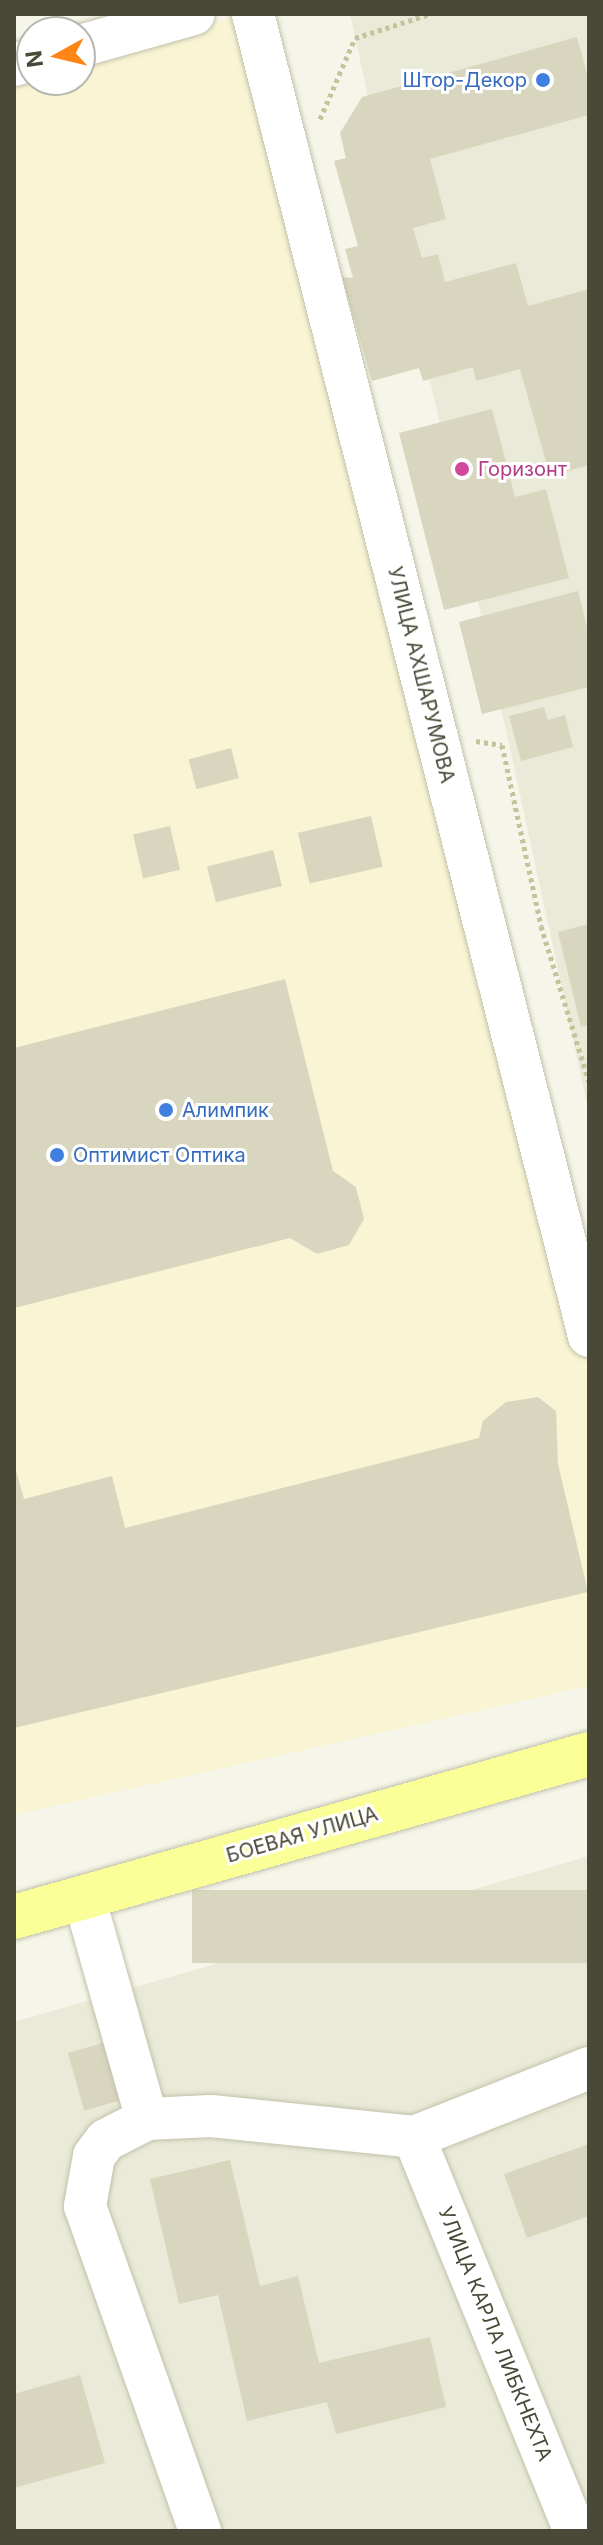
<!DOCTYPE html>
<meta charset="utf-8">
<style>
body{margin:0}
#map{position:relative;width:603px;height:2545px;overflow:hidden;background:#f5f5e9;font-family:Inter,sans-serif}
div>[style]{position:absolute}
.residential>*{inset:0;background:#e9ead7}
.commercial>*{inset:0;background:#f8f4d4}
.building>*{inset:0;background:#d8d6be;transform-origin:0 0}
.path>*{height:5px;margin-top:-2.5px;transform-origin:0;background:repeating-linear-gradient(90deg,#c4c39b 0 4px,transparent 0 8px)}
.roads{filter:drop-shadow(0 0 2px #c2c1ab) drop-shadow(0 0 2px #c2c1ab)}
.minor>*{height:42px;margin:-21px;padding:0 21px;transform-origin:21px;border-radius:21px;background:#fff}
.major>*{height:44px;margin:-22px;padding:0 22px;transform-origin:22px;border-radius:22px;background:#fbff98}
.dots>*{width:22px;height:22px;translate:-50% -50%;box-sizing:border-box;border:4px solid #fff;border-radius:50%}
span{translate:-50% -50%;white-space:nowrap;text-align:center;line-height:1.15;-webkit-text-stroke:6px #fff;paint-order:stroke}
.shop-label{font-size:20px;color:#366cbe}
.right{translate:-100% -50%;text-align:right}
.left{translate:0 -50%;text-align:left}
.hotel-label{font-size:20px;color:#b23c85}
.street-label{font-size:20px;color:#4a4837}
.frame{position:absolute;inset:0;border:16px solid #4a4837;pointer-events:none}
.north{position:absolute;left:16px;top:16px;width:80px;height:80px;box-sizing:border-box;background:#fff;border:2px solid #b7b6af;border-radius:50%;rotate:262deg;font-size:22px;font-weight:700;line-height:32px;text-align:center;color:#4a4837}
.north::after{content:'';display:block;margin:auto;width:28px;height:36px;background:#ff8516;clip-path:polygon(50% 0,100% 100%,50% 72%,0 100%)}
</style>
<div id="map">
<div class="residential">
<div style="clip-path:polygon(350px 14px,589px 14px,589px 1113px,393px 209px)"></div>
<div style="clip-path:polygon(589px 1856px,589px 2531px,14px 2531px,14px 2022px)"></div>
</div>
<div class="commercial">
<div style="clip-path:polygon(245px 14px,589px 1363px,589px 1686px,14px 1815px,14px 79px,80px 80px,80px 61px)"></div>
</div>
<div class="building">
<div style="clip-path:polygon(577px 37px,589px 81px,589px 115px,430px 159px,446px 219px,413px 228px,422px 258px,438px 254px,445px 282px,516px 263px,528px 306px,589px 289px,589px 465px,550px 476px,520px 369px,476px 381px,473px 367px,423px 381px,419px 368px,372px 381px,342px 277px,353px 278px,345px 249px,358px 246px,334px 161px,346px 158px,340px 133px,362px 97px)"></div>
<div style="clip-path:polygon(492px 409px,515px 497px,546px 489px,569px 578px,444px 610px,399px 433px)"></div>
<div style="clip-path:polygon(578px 591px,589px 636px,589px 687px,482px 714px,459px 622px)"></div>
<div style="clip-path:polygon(544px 707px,548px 720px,565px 715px,573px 747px,521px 761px,509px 716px)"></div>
<div style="left:231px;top:748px;width:31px;height:44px;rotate:75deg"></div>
<div style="left:371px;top:816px;width:52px;height:75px;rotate:77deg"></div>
<div style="left:170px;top:826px;width:45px;height:38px;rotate:77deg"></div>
<div style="left:273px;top:850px;width:37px;height:68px;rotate:76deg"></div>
<div style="clip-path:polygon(589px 924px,589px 1025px,581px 1027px,558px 932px)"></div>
<div style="clip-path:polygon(285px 979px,333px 1171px,356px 1187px,364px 1219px,349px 1245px,317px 1254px,290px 1238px,14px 1308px,14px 1048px)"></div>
<div style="clip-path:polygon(538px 1397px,556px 1411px,558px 1464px,588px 1592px,14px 1728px,14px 1463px,24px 1499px,112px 1476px,125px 1528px,479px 1438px,483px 1421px,506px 1402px)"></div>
<div style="left:589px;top:1890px;width:73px;height:397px;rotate:90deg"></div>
<div style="left:113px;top:2040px;width:60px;height:47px;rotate:74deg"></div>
<div style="clip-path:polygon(589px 2144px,589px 2216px,527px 2238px,504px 2174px)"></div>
<div style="clip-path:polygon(230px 2160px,260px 2286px,298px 2276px,319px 2363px,430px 2337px,446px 2407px,336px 2434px,327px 2402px,247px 2421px,218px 2295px,179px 2304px,150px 2179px)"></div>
<div style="clip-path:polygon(80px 2375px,105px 2463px,14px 2488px,14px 2394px)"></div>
</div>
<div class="path">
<div style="left:320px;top:119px;width:88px;rotate:-66.6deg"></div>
<div style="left:355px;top:38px;width:79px;rotate:-17.7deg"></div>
<div style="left:476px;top:741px;width:26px;rotate:9deg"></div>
<div style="left:502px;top:745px;width:185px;rotate:77.8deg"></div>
<div style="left:541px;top:926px;width:163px;rotate:72.9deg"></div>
</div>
<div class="roads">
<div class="minor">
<div style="left:253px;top:14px;width:1364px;rotate:75.74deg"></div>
<div style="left:80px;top:46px;width:118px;rotate:-15.7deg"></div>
<div style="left:14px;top:65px;width:19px;rotate:-16deg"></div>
<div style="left:84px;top:1897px;width:231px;rotate:74.2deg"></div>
<div style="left:147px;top:2119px;width:46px;rotate:152.9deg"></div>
<div style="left:106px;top:2140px;width:20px;rotate:127deg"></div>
<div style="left:94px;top:2156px;width:51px;rotate:100.2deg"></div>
<div style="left:85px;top:2206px;width:345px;rotate:70.5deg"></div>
<div style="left:147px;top:2119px;width:64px;rotate:-2.7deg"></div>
<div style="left:211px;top:2116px;width:204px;rotate:5.9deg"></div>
<div style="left:414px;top:2137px;width:188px;rotate:-21.5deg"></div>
<div style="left:414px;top:2137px;width:426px;rotate:67.8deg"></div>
</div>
<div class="major">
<div style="left:14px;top:1917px;width:598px;rotate:-15.83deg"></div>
</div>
</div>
<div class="dots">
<div style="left:543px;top:80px;background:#3f7fe0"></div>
<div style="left:462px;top:469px;background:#d1479c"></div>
<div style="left:166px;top:1110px;background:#3f7fe0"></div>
<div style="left:57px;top:1155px;background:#3f7fe0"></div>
</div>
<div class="shop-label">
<span class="right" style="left:527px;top:80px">Штор-Декор</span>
<span class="left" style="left:182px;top:1110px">Алимпик</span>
<span class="left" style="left:73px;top:1155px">Оптимист Оптика</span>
</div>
<div class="hotel-label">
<span class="left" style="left:478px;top:469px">Горизонт</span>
</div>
<div class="street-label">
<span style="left:421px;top:675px;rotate:76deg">УЛИЦА АХШАРУМОВА</span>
<span style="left:302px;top:1835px;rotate:-16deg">БОЕВАЯ УЛИЦА</span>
<span style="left:495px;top:2334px;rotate:68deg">УЛИЦА КАРЛА ЛИБКНЕХТА</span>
</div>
<div class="frame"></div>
<div class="north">N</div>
</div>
